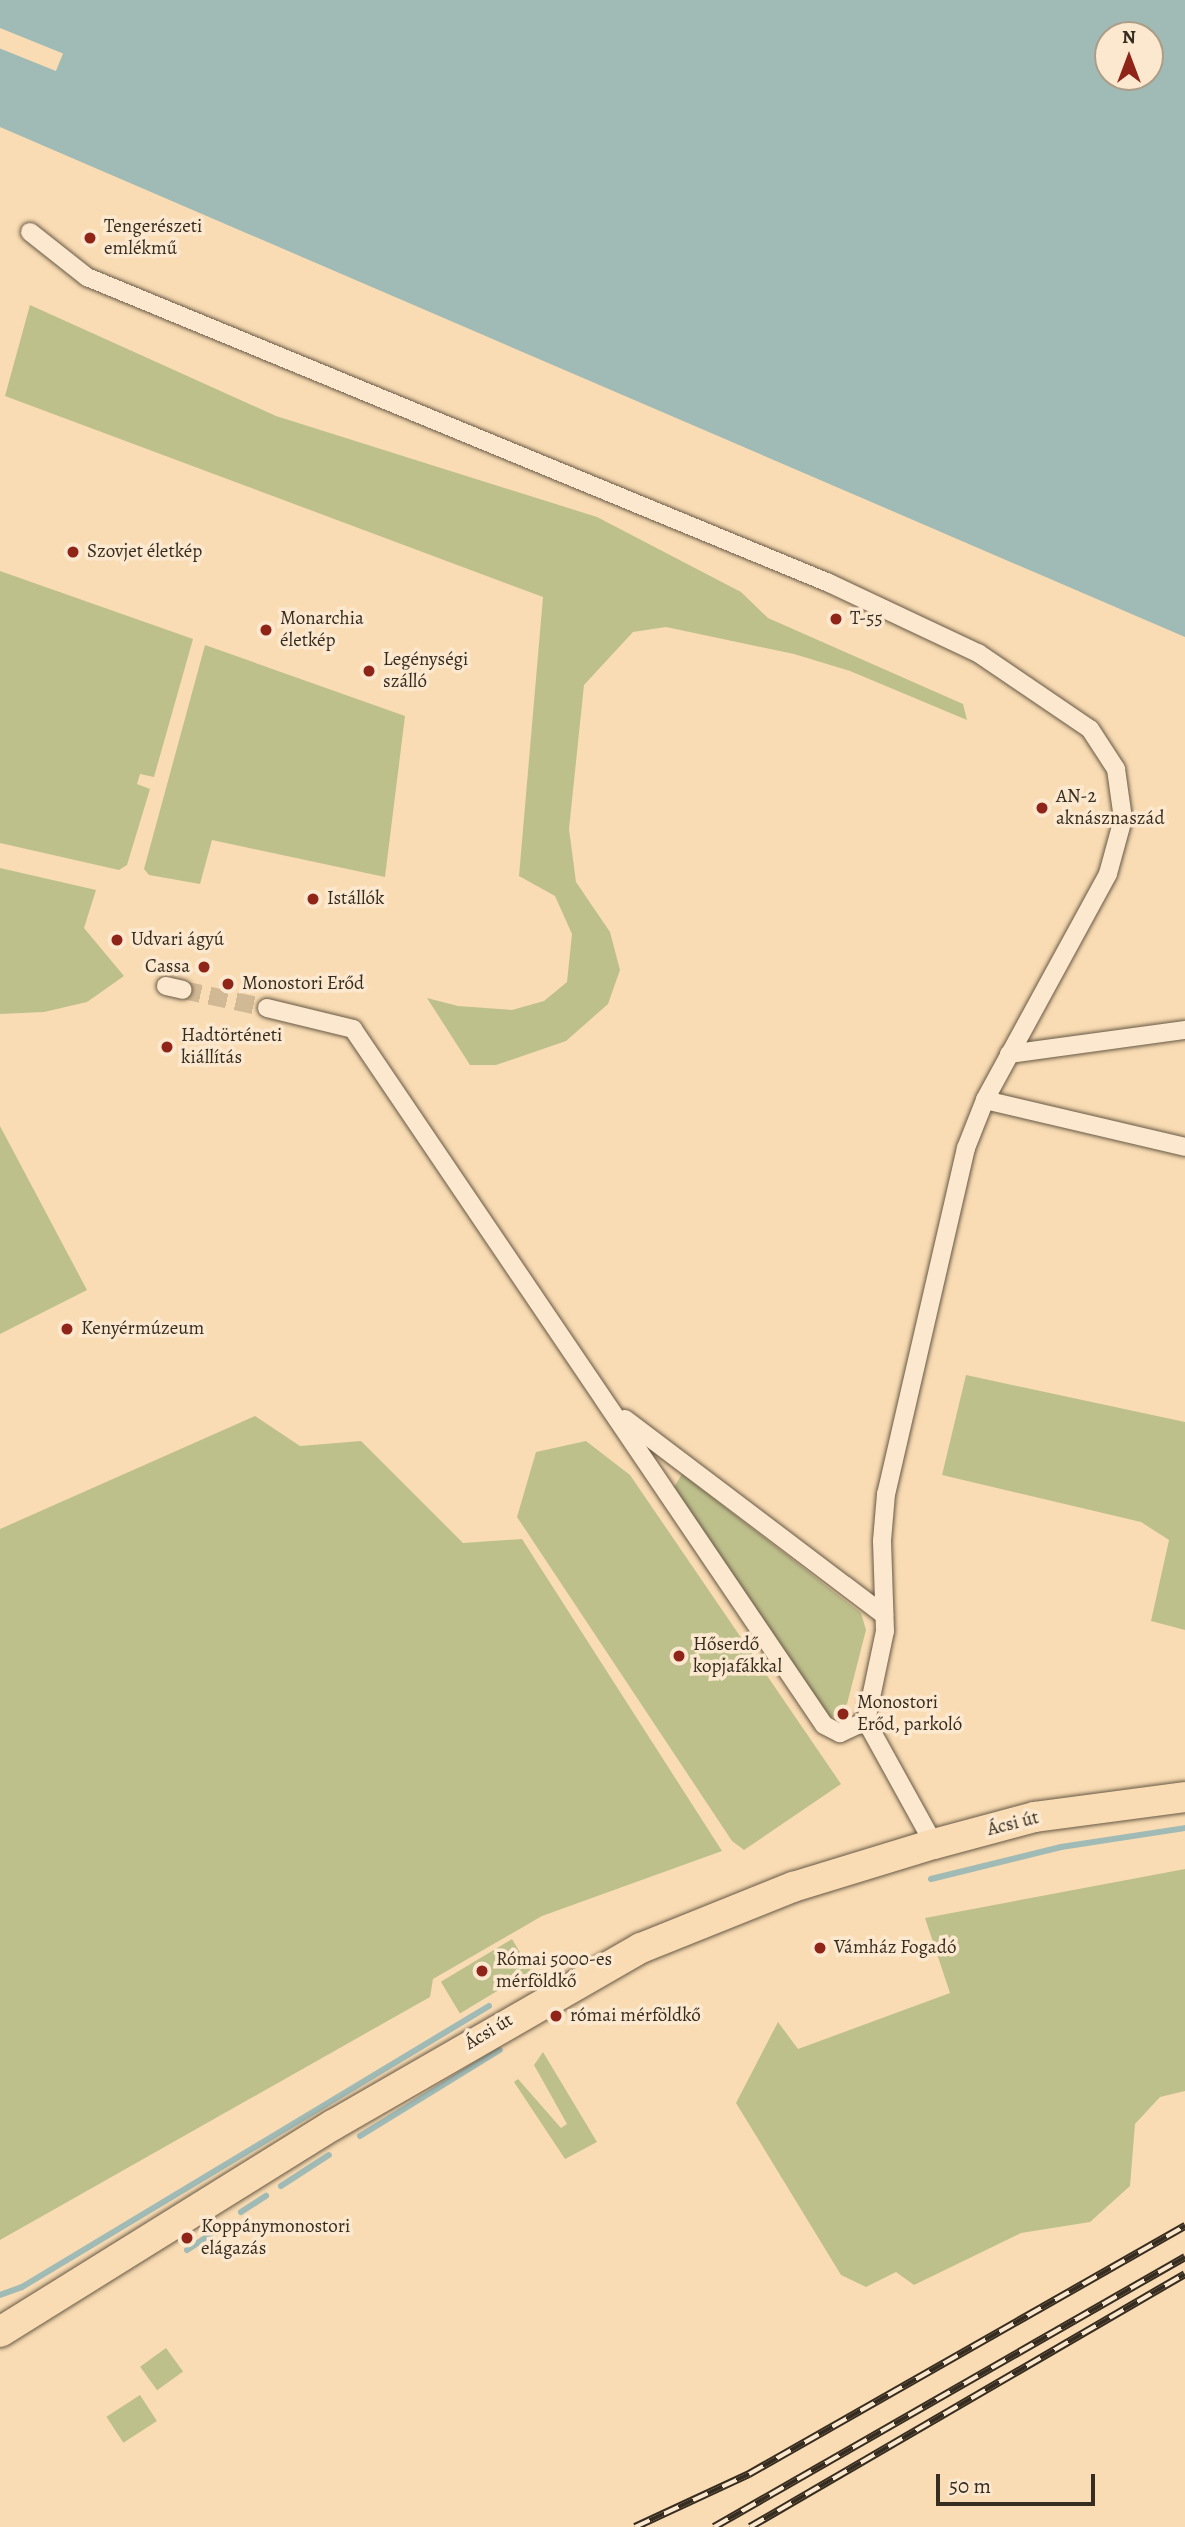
<!DOCTYPE html>
<meta charset="utf-8">
<style>
body{margin:0}
#map{position:relative;width:1185px;height:2527px;overflow:hidden;background:#f9dcb3;font-family:Alegreya,serif}
div>[style]{position:absolute}
.green>*{inset:0;background:#bec08c;transform-origin:0 0}
.water>*{inset:0;background:#a0bab5}
.pier>*{inset:0;background:#f9dcb3;transform-origin:0 0}
.stream>*{height:6px;margin:-3px;padding:0 3px;transform-origin:3px;border-radius:3px;background:#a0bab5}
.street-tunnel>*{height:18px;margin-top:-9px;transform-origin:0;background:repeating-linear-gradient(90deg,#d2b996 0 18px,transparent 0 27px)}
.roads{filter:drop-shadow(0 0 2px #675845) drop-shadow(0 0 2px #675845)}
.street>*{height:18px;margin:-9px;padding:0 9px;transform-origin:9px;border-radius:9px;background:#fbe8ce}
.primary>*{height:30px;margin:-15px;padding:0 15px;transform-origin:15px;border-radius:15px;background:#f9dcb3}
.rail>*{height:8px;margin-top:-4px;transform-origin:0;background:repeating-linear-gradient(90deg,#fbe8ce 0 16px,#362c20 0 32px);box-sizing:border-box;border-block:2px solid #362c20}
.dots>*{width:19px;height:19px;translate:-50% -50%;box-sizing:border-box;border:4px solid #fbe8ce;border-radius:50%}
span{translate:-50% -50%;white-space:nowrap;text-align:center;line-height:1.15;-webkit-text-stroke:7px #fbe8ce;paint-order:stroke}
.poi-label{font-size:19px;color:#362c20}
.left{translate:0 -50%;text-align:left}
.right{translate:-100% -50%;text-align:right}
.street-label{font-size:19px;color:#362c20}
.north{position:absolute;left:1094px;top:21px;width:70px;height:70px;box-sizing:border-box;background:#fbe8ce;border:2px solid #ac9d88;border-radius:50%;rotate:0deg;font-size:19px;font-weight:700;line-height:28px;text-align:center;color:#362c20}
.north::after{content:'';display:block;margin:auto;width:24px;height:32px;background:#8f2418;clip-path:polygon(50% 0,100% 100%,50% 72%,0 100%)}
.scale{position:absolute;left:936px;top:2474px;width:159px;height:32px;box-sizing:border-box;border:4px solid #362c20;border-top:0;padding-left:9px;font-size:21px;line-height:24px;white-space:nowrap;color:#362c20;-webkit-text-stroke:5px #fbe8ce;paint-order:stroke}
</style>
<div id="map">
<div class="green">
<div style="clip-path:polygon(30px 305px,276px 416px,597px 517px,741px 592px,768px 618px,963px 704px,967px 720px,850px 671px,794px 654px,666px 627px,633px 632px,584px 685px,569px 829px,576px 882px,610px 932px,620px 970px,608px 1004px,566px 1041px,496px 1065px,470px 1065px,427px 998px,458px 1006px,512px 1010px,544px 1001px,567px 982px,572px 934px,555px 896px,519px 876px,543px 597px,5px 396px)"></div>
<div style="clip-path:polygon(0 571px,193px 639px,154px 777px,140px 774px,137px 784px,150px 789px,127px 865px,119px 870px,0 843px)"></div>
<div style="clip-path:polygon(205px 645px,405px 716px,385px 877px,212px 840px,200px 884px,149px 875px,144px 869px)"></div>
<div style="clip-path:polygon(0 868px,96px 890px,84px 928px,124px 976px,87px 1002px,44px 1012px,0 1014px)"></div>
<div style="clip-path:polygon(0 1126px,87px 1290px,0 1334px)"></div>
<div style="clip-path:polygon(966px 1375px,1185px 1422px,1185px 1630px,1151px 1621px,1169px 1540px,1141px 1522px,942px 1475px)"></div>
<div style="clip-path:polygon(255px 1416px,300px 1446px,361px 1441px,463px 1543px,522px 1539px,722px 1851px,542px 1916px,433px 1979px,430px 1997px,0 2240px,0 1529px)"></div>
<div style="clip-path:polygon(586px 1441px,630px 1475px,841px 1784px,744px 1850px,732px 1841px,517px 1517px,536px 1452px)"></div>
<div style="clip-path:polygon(682px 1474px,861px 1613px,866px 1630px,847px 1704px,832px 1717px,824px 1714px,673px 1489px)"></div>
<div style="clip-path:polygon(1185px 1869px,1185px 2091px,1160px 2097px,1135px 2124px,1130px 2186px,1090px 2222px,1021px 2233px,914px 2285px,896px 2272px,866px 2287px,841px 2275px,736px 2103px,778px 2022px,798px 2049px,950px 1993px,925px 1918px)"></div>
<div style="left:512px;top:1939px;width:37px;height:83px;rotate:59deg"></div>
<div style="clip-path:polygon(543px 2052px,597px 2142px,565px 2159px,514px 2082px,518px 2079px,561px 2128px,567px 2124px,534px 2065px)"></div>
<div style="left:166px;top:2348px;width:29px;height:32px;rotate:54deg"></div>
<div style="left:140px;top:2395px;width:31px;height:40px;rotate:57deg"></div>
</div>
<div class="water">
<div style="clip-path:polygon(evenodd,0 0,1185px 0,1185px 637px,0 127px,0 0,1108px 35px,1150px 35px,1150px 77px,1108px 77px,1108px 35px)"></div>
</div>
<div class="pier">
<div style="left:0;top:28px;width:68px;height:19px;rotate:22deg"></div>
</div>
<div class="stream">
<div style="left:931px;top:1879px;width:134px;rotate:-13.8deg"></div>
<div style="left:1061px;top:1847px;width:125px;rotate:-8.7deg"></div>
<div style="left:360px;top:2136px;width:164px;rotate:-31.6deg"></div>
<div style="left:281px;top:2186px;width:57px;rotate:-32.9deg"></div>
<div style="left:241px;top:2212px;width:30px;rotate:-33deg"></div>
<div style="left:187px;top:2250px;width:45px;rotate:-33.3deg"></div>
<div style="left:0;top:2295px;width:23px;rotate:-20deg"></div>
<div style="left:22px;top:2287px;width:545px;rotate:-31.04deg"></div>
</div>
<div class="street-tunnel">
<div style="left:183px;top:990px;width:86px;rotate:12.1deg"></div>
</div>
<div class="roads">
<div class="street">
<div style="left:30px;top:232px;width:73px;rotate:38.3deg"></div>
<div style="left:87px;top:277px;width:803px;rotate:22.41deg"></div>
<div style="left:829px;top:583px;width:165px;rotate:25.2deg"></div>
<div style="left:978px;top:653px;width:135px;rotate:34.2deg"></div>
<div style="left:1090px;top:729px;width:48px;rotate:57deg"></div>
<div style="left:1116px;top:769px;width:50px;rotate:82deg"></div>
<div style="left:1123px;top:819px;width:57px;rotate:105.3deg"></div>
<div style="left:1108px;top:874px;width:257px;rotate:118.6deg"></div>
<div style="left:985px;top:1100px;width:52px;rotate:111.6deg"></div>
<div style="left:966px;top:1148px;width:355px;rotate:103deg"></div>
<div style="left:886px;top:1494px;width:47px;rotate:94.9deg"></div>
<div style="left:882px;top:1541px;width:90px;rotate:88.1deg"></div>
<div style="left:885px;top:1631px;width:92px;rotate:101.9deg"></div>
<div style="left:866px;top:1721px;width:141px;rotate:61.1deg"></div>
<div style="left:166px;top:986px;width:17px;rotate:13deg"></div>
<div style="left:267px;top:1008px;width:89px;rotate:13.7deg"></div>
<div style="left:353px;top:1029px;width:840px;rotate:55.91deg"></div>
<div style="left:824px;top:1725px;width:18px;rotate:27deg"></div>
<div style="left:840px;top:1733px;width:29px;rotate:-25deg"></div>
<div style="left:1009px;top:1054px;width:178px;rotate:-7.8deg"></div>
<div style="left:985px;top:1100px;width:205px;rotate:13.2deg"></div>
<div style="left:625px;top:1419px;width:325px;rotate:37.1deg"></div>
</div>
<div class="primary">
<div style="left:0;top:2332px;width:392px;rotate:-31.9deg"></div>
<div style="left:333px;top:2125px;width:355px;rotate:-29.9deg"></div>
<div style="left:641px;top:1948px;width:164px;rotate:-21.9deg"></div>
<div style="left:793px;top:1887px;width:147px;rotate:-17deg"></div>
<div style="left:934px;top:1844px;width:105px;rotate:-15deg"></div>
<div style="left:1035px;top:1817px;width:151px;rotate:-7.6deg"></div>
</div>
</div>
<div class="rail">
<div style="left:635px;top:2527px;width:126px;rotate:-24.9deg"></div>
<div style="left:749px;top:2474px;width:502px;rotate:-29.63deg"></div>
<div style="left:714px;top:2527px;width:543px;rotate:-29.82deg"></div>
<div style="left:750px;top:2527px;width:503px;rotate:-30.18deg"></div>
</div>
<div class="dots">
<div style="left:90px;top:238px;background:#8f2418"></div>
<div style="left:73px;top:552px;background:#8f2418"></div>
<div style="left:836px;top:619px;background:#8f2418"></div>
<div style="left:266px;top:630px;background:#8f2418"></div>
<div style="left:369px;top:671px;background:#8f2418"></div>
<div style="left:1042px;top:808px;background:#8f2418"></div>
<div style="left:313px;top:899px;background:#8f2418"></div>
<div style="left:117px;top:940px;background:#8f2418"></div>
<div style="left:204px;top:967px;background:#8f2418"></div>
<div style="left:228px;top:984px;background:#8f2418"></div>
<div style="left:167px;top:1047px;background:#8f2418"></div>
<div style="left:67px;top:1329px;background:#8f2418"></div>
<div style="left:679px;top:1656px;background:#8f2418"></div>
<div style="left:843px;top:1714px;background:#8f2418"></div>
<div style="left:820px;top:1948px;background:#8f2418"></div>
<div style="left:482px;top:1971px;background:#8f2418"></div>
<div style="left:556px;top:2016px;background:#8f2418"></div>
<div style="left:187px;top:2238px;background:#8f2418"></div>
</div>
<div class="poi-label">
<span class="left" style="left:104px;top:238px">Tengerészeti<br>emlékmű</span>
<span class="left" style="left:87px;top:552px">Szovjet életkép</span>
<span class="left" style="left:280px;top:630px">Monarchia<br>életkép</span>
<span class="left" style="left:850px;top:619px">T-55</span>
<span class="left" style="left:383px;top:671px">Legénységi<br>szálló</span>
<span class="left" style="left:1056px;top:808px">AN-2<br>aknásznaszád</span>
<span class="left" style="left:327px;top:899px">Istállók</span>
<span class="left" style="left:131px;top:940px">Udvari ágyú</span>
<span class="right" style="left:190px;top:967px">Cassa</span>
<span class="left" style="left:242px;top:984px">Monostori Erőd</span>
<span class="left" style="left:181px;top:1047px">Hadtörténeti<br>kiállítás</span>
<span class="left" style="left:81px;top:1329px">Kenyérmúzeum</span>
<span class="left" style="left:693px;top:1656px">Hőserdő<br>kopjafákkal</span>
<span class="left" style="left:857px;top:1714px">Monostori<br>Erőd, parkoló</span>
<span class="left" style="left:834px;top:1948px">Vámház Fogadó</span>
<span class="left" style="left:496px;top:1971px">Római 5000-es<br>mérföldkő</span>
<span class="left" style="left:570px;top:2016px">római mérföldkő</span>
<span class="left" style="left:201px;top:2238px">Koppánymonostori<br>elágazás</span>
</div>
<div class="street-label">
<span style="left:1013px;top:1824px;rotate:-14deg">Ácsi út</span>
<span style="left:489px;top:2032px;rotate:-31deg">Ácsi út</span>
</div>
<div class="north">N</div>
<div class="scale">50 m</div>
</div>
